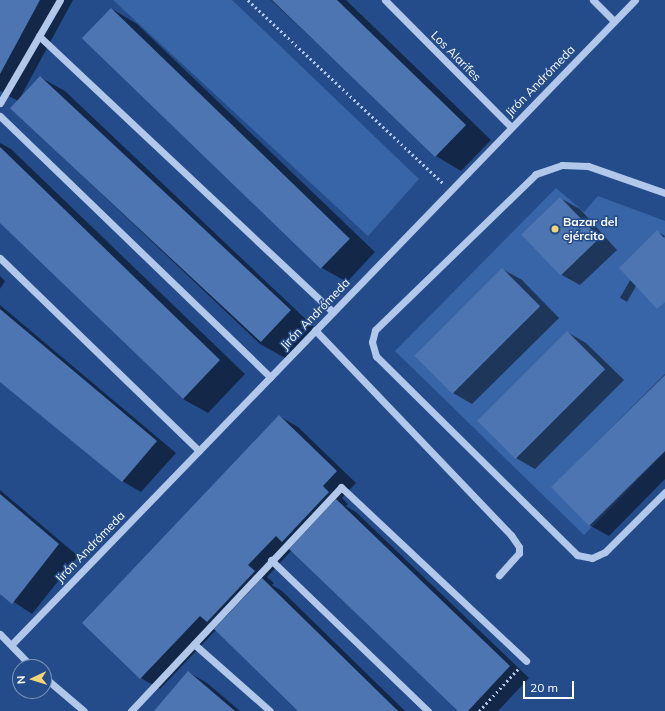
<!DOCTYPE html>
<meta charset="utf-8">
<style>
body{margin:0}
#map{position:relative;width:665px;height:711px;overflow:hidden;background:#244c8a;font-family:Mulish,sans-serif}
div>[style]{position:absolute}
.green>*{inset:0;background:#3865a7}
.shadow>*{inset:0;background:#0007;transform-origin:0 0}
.building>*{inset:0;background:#4c75b2;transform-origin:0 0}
.path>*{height:2.5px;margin-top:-1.25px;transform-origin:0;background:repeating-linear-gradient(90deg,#b1c8ea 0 2px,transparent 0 5px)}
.minor>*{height:7px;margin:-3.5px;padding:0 3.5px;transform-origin:3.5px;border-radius:3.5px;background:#b1c8ea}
.dots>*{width:11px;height:11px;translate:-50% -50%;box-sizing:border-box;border:2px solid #244c8a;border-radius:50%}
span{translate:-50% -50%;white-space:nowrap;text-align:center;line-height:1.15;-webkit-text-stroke:3px #244c8a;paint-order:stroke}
.street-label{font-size:12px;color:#fff}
.poi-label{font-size:12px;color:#fff;font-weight:700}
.left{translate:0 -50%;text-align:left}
.north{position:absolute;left:12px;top:659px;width:40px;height:40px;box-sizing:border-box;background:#244c8a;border:1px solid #7c94b9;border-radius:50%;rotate:266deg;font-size:11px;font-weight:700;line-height:16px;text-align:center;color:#fff}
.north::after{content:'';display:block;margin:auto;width:14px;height:18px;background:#f5d574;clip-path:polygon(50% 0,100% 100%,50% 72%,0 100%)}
.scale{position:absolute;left:523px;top:681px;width:51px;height:18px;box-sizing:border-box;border:2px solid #fff;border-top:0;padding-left:5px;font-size:12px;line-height:14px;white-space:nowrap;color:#fff;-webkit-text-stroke:3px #244c8a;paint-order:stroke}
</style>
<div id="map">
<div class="green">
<div style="clip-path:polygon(113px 0,232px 0,419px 179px,368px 236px)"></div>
<div style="clip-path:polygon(556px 188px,584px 212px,598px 196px,665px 221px,665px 452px,584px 535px,395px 351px)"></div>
</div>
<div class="shadow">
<div style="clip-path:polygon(0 0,73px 0,20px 98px,40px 77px,65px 91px,314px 327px,285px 358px,260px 344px,11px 108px,18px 101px,0 91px)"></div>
<div style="clip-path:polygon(271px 0,346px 0,491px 140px,461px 171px,436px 156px)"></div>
<div style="clip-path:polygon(112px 9px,137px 24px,375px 252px,347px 282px,322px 268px)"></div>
<div style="clip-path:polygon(0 143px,11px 149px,245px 374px,208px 413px,183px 399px,0 222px)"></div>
<div style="clip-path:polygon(560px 198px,580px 209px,617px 250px,580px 285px,560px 274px)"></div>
<div style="left:658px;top:232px;width:8px;height:76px;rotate:30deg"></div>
<div style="clip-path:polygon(502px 269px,522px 280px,559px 318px,472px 404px,453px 393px,415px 356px)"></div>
<div style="clip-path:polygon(0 276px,5px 281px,0 289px)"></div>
<div style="clip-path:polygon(0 305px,176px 453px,141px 492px,122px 481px,0 381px)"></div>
<div style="clip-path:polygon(567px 332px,586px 343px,624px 380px,535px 469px,516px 458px)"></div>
<div style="clip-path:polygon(665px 374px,665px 479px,609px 536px,589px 525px,552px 487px)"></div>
<div style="clip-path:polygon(279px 416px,298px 427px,356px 483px,342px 498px,348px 504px,346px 506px,356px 512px,529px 678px,498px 711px,459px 711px,292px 550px,267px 577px,274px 583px,272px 585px,282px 591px,405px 711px,299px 711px,216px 630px,160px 689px,141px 678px,83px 623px)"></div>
<div style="clip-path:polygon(0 490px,78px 556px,32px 614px,0 593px)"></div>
<div style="clip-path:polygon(188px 672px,207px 683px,240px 711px,155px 711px)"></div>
</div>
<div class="building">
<div style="clip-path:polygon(0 0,40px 0,0 74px)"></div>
<div style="clip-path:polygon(272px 0,337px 0,466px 125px,435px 157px)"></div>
<div style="left:111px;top:8px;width:332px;height:42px;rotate:44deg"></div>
<div style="left:40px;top:76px;width:343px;height:44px;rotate:43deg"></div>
<div style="clip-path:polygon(0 147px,220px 360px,183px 399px,0 223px)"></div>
<div style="left:560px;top:197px;width:57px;height:54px;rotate:46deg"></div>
<div style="clip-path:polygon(657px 230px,665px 239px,665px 302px,657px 309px,619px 268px)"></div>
<div style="left:502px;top:268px;width:54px;height:124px;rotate:45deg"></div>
<div style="clip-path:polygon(0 309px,157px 441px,122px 482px,0 382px)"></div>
<div style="left:567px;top:331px;width:54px;height:127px;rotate:45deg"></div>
<div style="clip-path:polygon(665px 375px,665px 451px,589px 526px,551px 487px)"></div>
<div style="clip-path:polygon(279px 415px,337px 471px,323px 486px,329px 492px,282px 542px,276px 536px,248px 565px,255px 571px,207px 622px,200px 616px,140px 679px,82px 623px)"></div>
<div style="clip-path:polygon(0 494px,59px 544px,12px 604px,0 594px)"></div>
<div style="clip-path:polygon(336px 499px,510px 666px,468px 711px,458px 711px,289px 549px)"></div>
<div style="clip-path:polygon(262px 578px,398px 711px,298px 711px,214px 629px)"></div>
<div style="clip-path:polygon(188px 671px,235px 711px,154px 711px)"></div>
</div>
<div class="path">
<div style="left:248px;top:0;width:267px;rotate:43.2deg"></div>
<div style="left:479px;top:711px;width:59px;rotate:-47.1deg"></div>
</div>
<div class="minor">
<div style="left:385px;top:0;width:179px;rotate:45.2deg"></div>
<div style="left:593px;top:0;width:30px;rotate:45deg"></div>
<div style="left:39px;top:36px;width:403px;rotate:43.2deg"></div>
<div style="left:0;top:103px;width:119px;rotate:-59.8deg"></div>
<div style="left:0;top:116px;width:376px;rotate:44deg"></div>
<div style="left:665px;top:193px;width:82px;rotate:-160.7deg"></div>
<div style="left:588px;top:166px;width:26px;rotate:-178deg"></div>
<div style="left:562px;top:165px;width:28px;rotate:161deg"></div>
<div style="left:536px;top:174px;width:224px;rotate:135.9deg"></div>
<div style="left:375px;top:330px;width:12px;rotate:104deg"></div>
<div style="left:372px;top:342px;width:15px;rotate:74deg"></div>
<div style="left:376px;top:356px;width:283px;rotate:44.7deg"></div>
<div style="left:577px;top:555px;width:15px;rotate:11deg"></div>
<div style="left:592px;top:558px;width:14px;rotate:-25deg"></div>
<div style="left:605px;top:552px;width:85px;rotate:-45deg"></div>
<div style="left:0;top:258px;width:277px;rotate:44.1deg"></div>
<div style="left:315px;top:330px;width:284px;rotate:46.3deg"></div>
<div style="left:511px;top:535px;width:14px;rotate:56deg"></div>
<div style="left:519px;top:547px;width:6px;rotate:90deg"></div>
<div style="left:519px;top:553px;width:30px;rotate:132deg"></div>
<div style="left:271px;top:560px;width:218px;rotate:43.9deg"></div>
<div style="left:0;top:634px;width:46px;rotate:45.9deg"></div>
<div style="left:12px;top:644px;width:896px;rotate:-45.95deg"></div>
<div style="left:194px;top:644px;width:101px;rotate:41.4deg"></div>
<div style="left:44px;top:677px;width:52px;rotate:40.4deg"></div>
<div style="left:131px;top:711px;width:307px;rotate:-46.8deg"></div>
<div style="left:341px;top:487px;width:254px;rotate:43.2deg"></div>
</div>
<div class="dots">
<div style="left:555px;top:229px;background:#f5d574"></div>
</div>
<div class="street-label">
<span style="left:456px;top:56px;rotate:45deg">Los Alarifes</span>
<span style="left:540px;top:81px;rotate:-46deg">Jirón Andrómeda</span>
<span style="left:315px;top:314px;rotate:-46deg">Jirón Andrómeda</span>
<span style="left:90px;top:547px;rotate:-46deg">Jirón Andrómeda</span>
</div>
<div class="poi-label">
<span class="left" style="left:563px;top:229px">Bazar del<br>ejército</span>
</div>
<div class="north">N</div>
<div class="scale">20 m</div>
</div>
